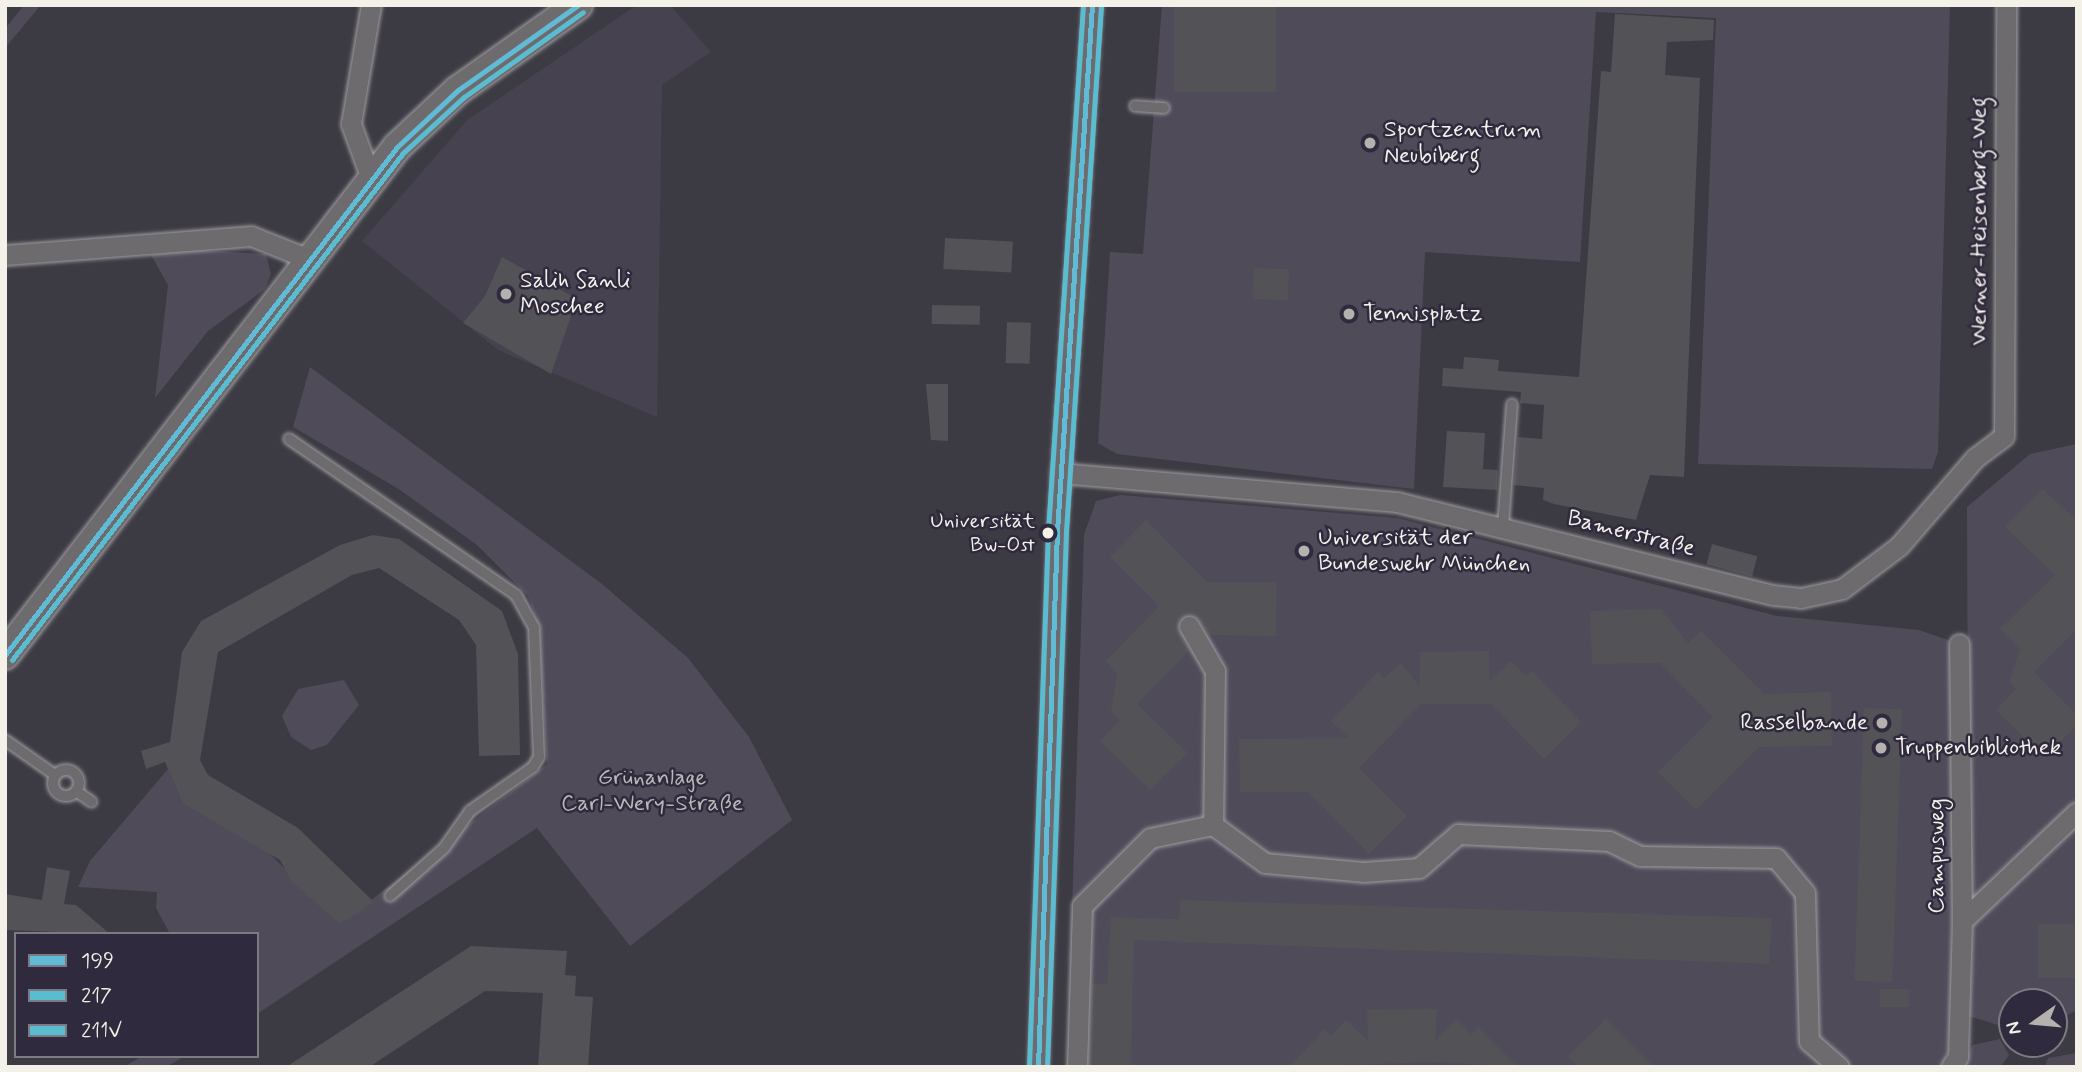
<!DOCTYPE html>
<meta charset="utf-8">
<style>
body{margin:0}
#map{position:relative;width:2082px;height:1072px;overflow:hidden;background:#3c3a43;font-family:Mynerve,sans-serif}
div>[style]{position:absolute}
.built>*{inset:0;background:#464250}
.green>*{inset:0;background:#504b59}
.building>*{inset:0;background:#535257;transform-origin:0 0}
.roads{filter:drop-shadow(0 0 2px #9f9ea0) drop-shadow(0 0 2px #9f9ea0)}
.lane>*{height:10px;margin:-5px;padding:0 5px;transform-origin:5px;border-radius:5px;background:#6e6b6e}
.lane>.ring{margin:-5px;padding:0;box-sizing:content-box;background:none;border:10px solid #6e6b6e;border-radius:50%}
.street>*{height:19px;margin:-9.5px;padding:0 9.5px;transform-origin:9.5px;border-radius:9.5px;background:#6e6b6e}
.secondary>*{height:28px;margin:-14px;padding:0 14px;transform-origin:14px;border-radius:14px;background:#6e6b6e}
.bus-1>*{height:5px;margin:-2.5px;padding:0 2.5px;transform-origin:2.5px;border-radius:2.5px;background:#60bcd6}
.bus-2>*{height:5px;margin:-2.5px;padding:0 2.5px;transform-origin:2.5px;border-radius:2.5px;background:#5abcd0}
.bus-3>*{height:5px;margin:-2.5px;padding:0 2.5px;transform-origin:2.5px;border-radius:2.5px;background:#5abcd0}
.dots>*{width:19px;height:19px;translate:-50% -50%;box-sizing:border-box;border:4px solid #2f2a3d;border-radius:50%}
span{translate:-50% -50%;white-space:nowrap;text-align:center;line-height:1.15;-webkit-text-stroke:5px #2f2a3d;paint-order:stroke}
.bus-label{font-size:21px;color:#f4f1e8}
.right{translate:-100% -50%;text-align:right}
.poi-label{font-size:23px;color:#f4f1e8}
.left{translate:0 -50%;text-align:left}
.street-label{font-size:23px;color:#f4f1e8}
.park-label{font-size:23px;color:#bcb8b7}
.frame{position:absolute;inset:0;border:7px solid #f4f1e8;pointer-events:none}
.legend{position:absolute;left:14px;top:932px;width:245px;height:126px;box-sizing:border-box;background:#2f2a3d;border:2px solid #7e7a81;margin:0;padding:9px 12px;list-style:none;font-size:21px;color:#f4f1e8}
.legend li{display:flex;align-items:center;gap:14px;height:35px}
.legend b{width:35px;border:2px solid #7e7a81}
.north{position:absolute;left:1998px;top:988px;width:70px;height:70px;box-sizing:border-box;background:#2f2a3d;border:2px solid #7e7a81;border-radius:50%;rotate:255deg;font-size:19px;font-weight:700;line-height:28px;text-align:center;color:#f4f1e8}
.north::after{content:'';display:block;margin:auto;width:24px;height:32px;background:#b4b1ae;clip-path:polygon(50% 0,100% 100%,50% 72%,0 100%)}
</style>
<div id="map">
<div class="built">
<div style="clip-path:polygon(637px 5px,670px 5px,711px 52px,662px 85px,657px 417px,498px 350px,362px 241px,467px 120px)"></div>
</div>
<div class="green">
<div style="clip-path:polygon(24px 5px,41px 5px,5px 48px,5px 29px)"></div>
<div style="clip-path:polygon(1162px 5px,1950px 5px,1938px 452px,1932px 469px,1698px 464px,1716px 18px,1596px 12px,1580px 262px,1425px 252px,1414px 489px,1117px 454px,1098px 443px,1110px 252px,1143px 254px)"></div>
<div style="clip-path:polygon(193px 250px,266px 254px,271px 274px,265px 289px,208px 331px,155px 398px,168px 285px,151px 255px)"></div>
<div style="clip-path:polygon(310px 367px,602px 584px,688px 658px,749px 737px,792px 820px,630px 946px,537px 828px,257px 1014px,257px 934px,170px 934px,156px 908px,157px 892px,78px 887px,90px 861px,168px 769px,183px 804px,269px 853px,340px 924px,547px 764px,539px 626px,528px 596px,477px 545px,397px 488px,293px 427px)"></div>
<div style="clip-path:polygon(2077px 444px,2077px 1010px,2054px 1022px,2054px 1002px,2012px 1002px,2012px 1026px,1998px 1025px,1969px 1016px,1967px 507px,2030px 454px)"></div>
<div style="clip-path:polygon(1120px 495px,1397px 518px,1777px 616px,1919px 630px,1954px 642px,1951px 1046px,1941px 1067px,1067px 1067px,1084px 535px,1096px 501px)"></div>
<div style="clip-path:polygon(344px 680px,359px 705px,327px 745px,311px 750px,291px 737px,282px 716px,298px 689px)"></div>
<div style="clip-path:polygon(2000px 1039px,2009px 1055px,2000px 1067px,1962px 1067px,1973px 1045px)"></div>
<div style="clip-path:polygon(2077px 1053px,2077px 1067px,2045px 1067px,2048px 1058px)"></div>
<div style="clip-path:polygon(143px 1056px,185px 1056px,166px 1067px,123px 1067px)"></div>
</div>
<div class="building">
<div style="left:1174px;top:5px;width:102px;height:87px"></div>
<div style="clip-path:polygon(1615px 14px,1714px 20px,1713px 40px,1667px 42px,1665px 75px,1700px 78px,1684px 477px,1650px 475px,1636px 520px,1554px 504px,1543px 500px,1544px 488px,1514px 485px,1518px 437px,1542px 439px,1544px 405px,1520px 403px,1521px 392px,1442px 386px,1443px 368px,1463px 369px,1464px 357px,1499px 360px,1498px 371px,1579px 377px,1601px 71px,1611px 72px)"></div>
<div style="left:945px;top:238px;width:68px;height:31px;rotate:3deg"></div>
<div style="clip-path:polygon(502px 257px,577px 299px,551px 374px,463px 323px,485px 296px)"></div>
<div style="left:1254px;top:268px;width:35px;height:31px;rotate:2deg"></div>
<div style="left:932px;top:305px;width:48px;height:19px;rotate:1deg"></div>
<div style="left:1007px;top:322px;width:24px;height:41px;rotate:2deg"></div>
<div style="clip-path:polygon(926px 384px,948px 384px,948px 441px,931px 440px)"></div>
<div style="clip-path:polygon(1447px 431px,1485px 433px,1483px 469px,1498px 470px,1497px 490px,1443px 487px)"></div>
<div style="clip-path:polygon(2043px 489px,2077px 521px,2077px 629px,2034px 672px,2077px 715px,2077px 725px,2045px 758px,1996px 710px,2016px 689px,2009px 682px,2020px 649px,2000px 629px,2055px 575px,2005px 527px)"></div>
<div style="clip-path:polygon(1146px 520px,1207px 582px,1277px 582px,1276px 636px,1209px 635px,1194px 615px,1179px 619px,1189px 651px,1137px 704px,1188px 753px,1150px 790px,1100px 741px,1120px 720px,1111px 711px,1117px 673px,1106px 661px,1159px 606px,1110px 557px)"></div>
<div style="clip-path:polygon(373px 535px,399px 539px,502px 611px,518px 654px,520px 755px,479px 756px,476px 645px,459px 620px,379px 568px,352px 575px,218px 652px,200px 760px,208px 775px,298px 828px,374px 902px,340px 924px,292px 882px,280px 860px,183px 804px,165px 762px,146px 769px,141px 751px,170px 742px,182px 652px,201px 621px,340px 545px)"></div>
<div style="left:1712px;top:544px;width:47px;height:21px;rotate:15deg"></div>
<div style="clip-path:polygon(1661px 609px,1688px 643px,1701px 631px,1764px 694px,1831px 692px,1832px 746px,1759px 747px,1696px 810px,1658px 772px,1713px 717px,1660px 663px,1592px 664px,1590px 611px)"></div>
<div style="clip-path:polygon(1489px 651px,1489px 682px,1511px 661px,1526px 676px,1532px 671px,1581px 722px,1544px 759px,1491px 704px,1421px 704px,1359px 768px,1407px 816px,1369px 854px,1308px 792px,1240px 792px,1239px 739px,1349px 738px,1331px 721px,1378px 672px,1384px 678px,1401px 663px,1419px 686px,1420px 652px)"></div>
<div style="left:1864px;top:708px;width:38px;height:273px;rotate:2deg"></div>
<div style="clip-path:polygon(47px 867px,70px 871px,64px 904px,76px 905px,110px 934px,5px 930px,5px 894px,42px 900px)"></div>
<div style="clip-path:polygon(1180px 900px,1772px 918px,1769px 964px,1134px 940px,1131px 1067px,1089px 1067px,1092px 984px,1107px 984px,1111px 917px,1179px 919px)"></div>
<div style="left:2038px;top:924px;width:39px;height:54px"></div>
<div style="clip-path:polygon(471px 946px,567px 951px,565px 975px,576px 976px,575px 996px,593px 997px,588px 1067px,538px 1067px,543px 993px,485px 991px,369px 1067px,286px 1067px)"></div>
<div style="left:1880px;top:989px;width:29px;height:18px"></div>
<div style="clip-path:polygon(1437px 1009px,1435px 1041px,1457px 1019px,1471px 1034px,1478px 1027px,1518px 1067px,1437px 1062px,1289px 1067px,1325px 1029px,1331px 1036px,1346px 1020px,1368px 1041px,1367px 1010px)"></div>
<div style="clip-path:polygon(1606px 1019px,1654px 1067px,1579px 1067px,1568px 1056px)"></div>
</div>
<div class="roads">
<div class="lane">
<div style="left:1135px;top:106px;width:29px;rotate:4deg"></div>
<div style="left:289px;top:439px;width:275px;rotate:34.5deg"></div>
<div style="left:516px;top:595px;width:38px;rotate:61deg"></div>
<div style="left:534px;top:628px;width:129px;rotate:87.8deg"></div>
<div style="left:539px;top:757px;width:12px;rotate:121deg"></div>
<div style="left:533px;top:767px;width:77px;rotate:145.1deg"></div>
<div style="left:470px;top:811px;width:45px;rotate:125.1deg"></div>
<div style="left:444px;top:848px;width:72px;rotate:138.4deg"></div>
<div style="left:1503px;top:527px;width:123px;rotate:-85.8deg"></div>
<div style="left:5px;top:740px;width:61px;rotate:35deg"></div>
<div class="ring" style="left:53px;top:770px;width:16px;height:16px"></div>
<div style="left:76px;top:791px;width:19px;rotate:35deg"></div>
</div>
<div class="street">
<div style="left:371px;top:179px;width:59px;rotate:-110deg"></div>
<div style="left:351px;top:124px;width:121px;rotate:-80.5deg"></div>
<div style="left:5px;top:255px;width:247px;rotate:-4.4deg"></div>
<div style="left:251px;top:236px;width:62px;rotate:21.6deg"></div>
<div style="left:1060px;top:473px;width:338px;rotate:4.9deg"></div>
<div style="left:1397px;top:502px;width:387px;rotate:13.9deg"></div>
<div style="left:1773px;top:595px;width:28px;rotate:6deg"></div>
<div style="left:1801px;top:598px;width:42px;rotate:-12.4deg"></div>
<div style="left:1842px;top:589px;width:71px;rotate:-37deg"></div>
<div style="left:1899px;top:546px;width:116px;rotate:-49.2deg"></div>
<div style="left:1975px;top:458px;width:36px;rotate:-37deg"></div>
<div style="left:2004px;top:436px;width:431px;rotate:-89.7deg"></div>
<div style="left:1189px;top:626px;width:52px;rotate:60deg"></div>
<div style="left:1215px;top:671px;width:154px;rotate:90.7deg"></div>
<div style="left:1962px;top:921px;width:158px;rotate:-43.5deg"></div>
<div style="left:1038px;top:1067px;width:536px;rotate:-87.97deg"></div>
<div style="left:1057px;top:531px;width:527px;rotate:-86.19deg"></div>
<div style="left:1077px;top:1067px;width:161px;rotate:-88.2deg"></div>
<div style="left:1082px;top:906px;width:96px;rotate:-45deg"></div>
<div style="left:1150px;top:838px;width:64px;rotate:-11.7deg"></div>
<div style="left:1213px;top:825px;width:64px;rotate:36.2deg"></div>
<div style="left:1265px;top:863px;width:98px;rotate:5.2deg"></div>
<div style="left:1363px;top:872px;width:56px;rotate:-4.1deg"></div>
<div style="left:1419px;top:868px;width:52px;rotate:-41.1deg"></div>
<div style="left:1458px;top:834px;width:151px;rotate:2.7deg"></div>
<div style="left:1609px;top:841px;width:34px;rotate:26deg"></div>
<div style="left:1640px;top:856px;width:136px;rotate:0.8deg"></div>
<div style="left:1776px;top:858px;width:45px;rotate:50.4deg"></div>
<div style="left:1805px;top:893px;width:148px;rotate:88.5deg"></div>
<div style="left:1809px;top:1041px;width:40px;rotate:41deg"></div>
<div style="left:1951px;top:1067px;width:12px;rotate:-55deg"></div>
<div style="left:1958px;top:1057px;width:136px;rotate:-88.3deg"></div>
<div style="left:1962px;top:921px;width:277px;rotate:-90.6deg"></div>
</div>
<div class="secondary">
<div style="left:5px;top:655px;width:642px;rotate:-52.34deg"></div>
<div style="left:397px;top:147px;width:83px;rotate:-43.1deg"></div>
<div style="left:458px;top:90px;width:147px;rotate:-35.3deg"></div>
</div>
</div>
<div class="bus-1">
<div style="left:5px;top:655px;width:642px;rotate:-52.34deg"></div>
<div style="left:397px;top:147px;width:83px;rotate:-43.1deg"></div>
<div style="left:458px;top:90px;width:147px;rotate:-35.3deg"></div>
<div style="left:1038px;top:1067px;width:536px;rotate:-87.97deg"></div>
<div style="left:1057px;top:531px;width:527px;rotate:-86.19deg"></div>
</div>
<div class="bus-2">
<div style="left:12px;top:660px;width:640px;rotate:-52.36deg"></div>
<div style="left:403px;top:153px;width:83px;rotate:-42.6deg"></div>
<div style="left:464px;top:97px;width:146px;rotate:-35.5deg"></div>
<div style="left:1047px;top:1067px;width:536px;rotate:-87.97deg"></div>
<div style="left:1066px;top:531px;width:526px;rotate:-86.19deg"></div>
</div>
<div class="bus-3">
<div style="left:1029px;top:1067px;width:536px;rotate:-87.97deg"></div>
<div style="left:1048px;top:531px;width:527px;rotate:-86.19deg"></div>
</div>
<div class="dots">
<div style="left:1370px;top:143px;background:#b4b1ae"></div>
<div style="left:506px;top:294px;background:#b4b1ae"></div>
<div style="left:1349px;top:314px;background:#b4b1ae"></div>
<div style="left:1048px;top:533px;background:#f4f1e8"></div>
<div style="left:1304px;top:551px;background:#b4b1ae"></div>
<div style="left:1882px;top:723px;background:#b4b1ae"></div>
<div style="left:1881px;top:748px;background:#b4b1ae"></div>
</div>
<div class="bus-label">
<span class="right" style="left:1035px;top:533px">Universität<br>Bw-Ost</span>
</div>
<div class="poi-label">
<span class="left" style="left:1384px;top:143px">Sportzentrum<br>Neubiberg</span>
<span class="left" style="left:520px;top:294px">Salih Sanli<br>Moschee</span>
<span class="left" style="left:1363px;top:314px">Tennisplatz</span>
<span class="left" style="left:1318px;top:551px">Universität der<br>Bundeswehr München</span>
<span class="right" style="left:1868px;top:723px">Rasselbande</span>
<span class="left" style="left:1895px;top:748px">Truppenbibliothek</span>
</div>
<div class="street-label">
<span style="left:1980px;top:221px;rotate:-90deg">Werner-Heisenberg-Weg</span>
<span style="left:1631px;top:534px;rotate:14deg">Bamerstraße</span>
<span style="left:1937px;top:856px;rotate:-90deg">Campusweg</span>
</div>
<div class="park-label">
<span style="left:652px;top:791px">Grünanlage<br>Carl-Wery-Straße</span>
</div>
<div class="frame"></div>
<ul class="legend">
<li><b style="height:9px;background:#60bcd6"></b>199</li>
<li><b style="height:9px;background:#5abcd0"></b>217</li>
<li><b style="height:9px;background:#5abcd0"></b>211V</li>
</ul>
<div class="north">N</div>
</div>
